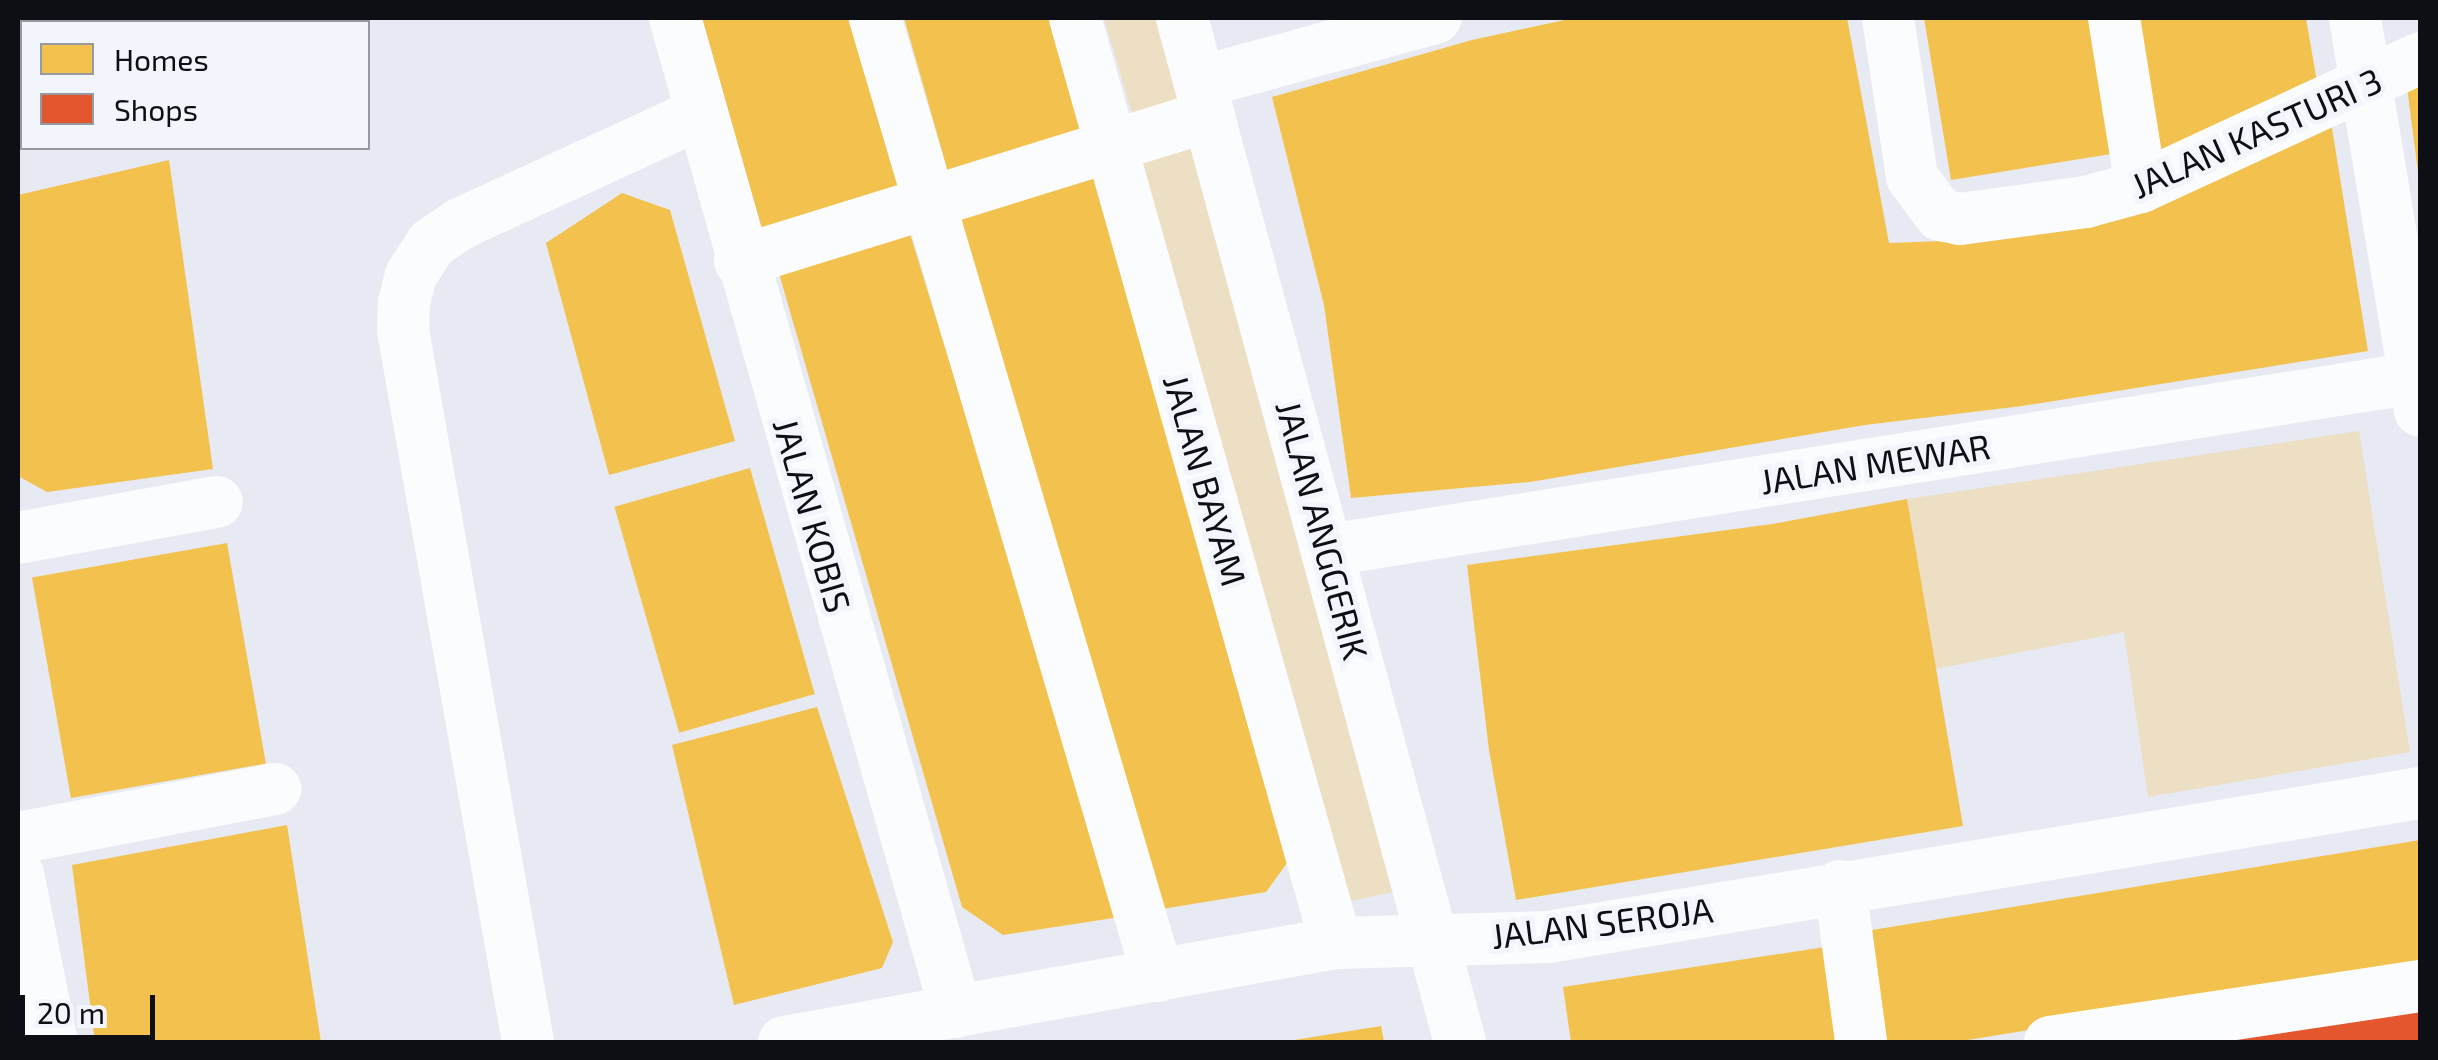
<!DOCTYPE html>
<style>
body{margin:0}
#map{position:relative;width:2438px;height:1060px;overflow:hidden;background:#e7eaf3;font-family:"Exo 2",sans-serif}
div>[style]{position:absolute}
.green>*{inset:0;background:#ecdfc3}
.homes>*{inset:0;background:#f2c14e;transform-origin:0 0}
.shops>*{inset:0;background:#e4572e}
.minor>*{height:52px;margin:-26px;padding:0 26px;transform-origin:26px;border-radius:26px;background:#fbfcfd}
span{translate:-50% -50%;white-space:nowrap;text-align:center;line-height:1.15;-webkit-text-stroke:10px #f2f5fc;paint-order:stroke}
.street-label{font-size:35px;color:#0d0f14}
.frame{position:absolute;inset:0;border:20px solid #0d0f14;pointer-events:none}
.legend{position:absolute;left:20px;top:20px;width:350px;height:130px;box-sizing:border-box;background:#f2f5fc;border:2px solid #96999f;margin:0;padding:12px 18px;list-style:none;font-size:30px;color:#0d0f14}
.legend li{display:flex;align-items:center;gap:20px;height:50px}
.legend b{width:50px;border:2px solid #96999f}
.scale{position:absolute;left:20px;top:995px;width:135px;height:45px;box-sizing:border-box;border:5px solid #0d0f14;border-top:0;padding-left:12px;font-size:30px;line-height:35px;white-space:nowrap;color:#0d0f14;-webkit-text-stroke:8px #f2f5fc;paint-order:stroke}
</style>
<div id="map">
<div class="green">
<div style="clip-path:polygon(1104px 18px,1158px 18px,1184px 105px,1134px 120px)"></div>
<div style="clip-path:polygon(1193px 147px,1393px 892px,1342px 903px,1135px 164px)"></div>
<div style="clip-path:polygon(2359px 431px,2410px 752px,2148px 797px,2124px 632px,1935px 669px,1907px 499px)"></div>
</div>
<div class="homes">
<div style="clip-path:polygon(702px 18px,848px 18px,903px 204px,766px 243px)"></div>
<div style="clip-path:polygon(904px 18px,1055px 18px,1091px 146px,952px 186px)"></div>
<div style="clip-path:polygon(1574px 18px,1847px 18px,1889px 243px,1996px 239px,2331px 122px,2368px 351px,2022px 406px,1865px 425px,1530px 482px,1351px 498px,1324px 305px,1272px 97px,1472px 40px)"></div>
<div style="clip-path:polygon(1924px 18px,2094px 18px,2117px 153px,1951px 180px)"></div>
<div style="clip-path:polygon(2138px 18px,2306px 18px,2317px 82px,2160px 157px)"></div>
<div style="clip-path:polygon(2420px 80px,2420px 172px,2418px 172px,2407px 87px)"></div>
<div style="clip-path:polygon(169px 160px,213px 469px,47px 492px,18px 476px,18px 195px)"></div>
<div style="clip-path:polygon(1104px 170px,1295px 852px,1266px 892px,1156px 910px,957px 208px)"></div>
<div style="clip-path:polygon(622px 193px,670px 210px,735px 441px,609px 475px,546px 243px)"></div>
<div style="clip-path:polygon(908px 227px,1120px 917px,1003px 935px,962px 907px,776px 263px)"></div>
<div style="left:750px;top:468px;width:235px;height:141px;rotate:74deg"></div>
<div style="clip-path:polygon(1907px 499px,1963px 826px,1516px 900px,1489px 750px,1467px 565px,1772px 524px)"></div>
<div style="left:227px;top:543px;width:224px;height:198px;rotate:80deg"></div>
<div style="clip-path:polygon(817px 707px,893px 942px,882px 968px,734px 1005px,672px 745px)"></div>
<div style="clip-path:polygon(287px 825px,321px 1042px,95px 1042px,72px 865px)"></div>
<div style="clip-path:polygon(2420px 840px,2420px 967px,1955px 1042px,1878px 1042px,1860px 932px)"></div>
<div style="clip-path:polygon(1825px 947px,1839px 1042px,1571px 1042px,1563px 987px)"></div>
<div style="clip-path:polygon(1381px 1026px,1384px 1042px,1294px 1042px,1294px 1040px)"></div>
</div>
<div class="shops">
<div style="clip-path:polygon(2420px 1001px,2420px 1042px,2186px 1042px)"></div>
</div>
<div class="minor">
<div style="left:675px;top:18px;width:1033px;rotate:74.21deg"></div>
<div style="left:875px;top:18px;width:999px;rotate:73.54deg"></div>
<div style="left:1075px;top:18px;width:961px;rotate:74.24deg"></div>
<div style="left:1182px;top:18px;width:1061px;rotate:74.81deg"></div>
<div style="left:1888px;top:18px;width:161px;rotate:81.4deg"></div>
<div style="left:1912px;top:177px;width:47px;rotate:53.6deg"></div>
<div style="left:1940px;top:215px;width:20px;rotate:11deg"></div>
<div style="left:1960px;top:219px;width:127px;rotate:-7.7deg"></div>
<div style="left:2086px;top:202px;width:57px;rotate:-15.3deg"></div>
<div style="left:2141px;top:187px;width:307px;rotate:-24.8deg"></div>
<div style="left:2114px;top:18px;width:171px;rotate:80.9deg"></div>
<div style="left:2355px;top:18px;width:398px;rotate:80.6deg"></div>
<div style="left:70px;top:22px;width:9px;rotate:-27deg"></div>
<div style="left:18px;top:55px;width:5px;rotate:-37deg"></div>
<div style="left:1201px;top:82px;width:243px;rotate:-15.3deg"></div>
<div style="left:740px;top:261px;width:491px;rotate:-17.2deg"></div>
<div style="left:18px;top:538px;width:202px;rotate:-10.3deg"></div>
<div style="left:1329px;top:550px;width:1105px;rotate:-9.01deg"></div>
<div style="left:18px;top:838px;width:262px;rotate:-10.8deg"></div>
<div style="left:18px;top:874px;width:171px;rotate:78.6deg"></div>
<div style="left:1840px;top:886px;width:157px;rotate:82.3deg"></div>
<div style="left:528px;top:1042px;width:723px;rotate:-99.96deg"></div>
<div style="left:403px;top:330px;width:27px;rotate:-88deg"></div>
<div style="left:404px;top:303px;width:29px;rotate:-76deg"></div>
<div style="left:411px;top:275px;width:38px;rotate:-57deg"></div>
<div style="left:432px;top:243px;width:36px;rotate:-34deg"></div>
<div style="left:462px;top:223px;width:263px;rotate:-24.7deg"></div>
<div style="left:784px;top:1042px;width:561px;rotate:-10.17deg"></div>
<div style="left:1336px;top:943px;width:212px;rotate:-1.6deg"></div>
<div style="left:1548px;top:937px;width:884px;rotate:-9.38deg"></div>
<div style="left:2050px;top:1042px;width:374px;rotate:-8.6deg"></div>
</div>
<div class="street-label">
<span style="left:2256px;top:132px;rotate:-24deg">JALAN KASTURI 3</span>
<span style="left:1875px;top:463px;rotate:-9deg">JALAN MEWAR</span>
<span style="left:1206px;top:480px;rotate:74deg">JALAN BAYAM</span>
<span style="left:813px;top:515px;rotate:74deg">JALAN KOBIS</span>
<span style="left:1323px;top:530px;rotate:75deg">JALAN ANGGERIK</span>
<span style="left:1602px;top:922px;rotate:-7deg">JALAN SEROJA</span>
</div>
<div class="frame"></div>
<ul class="legend">
<li><b style="height:28px;background:#f2c14e"></b>Homes</li>
<li><b style="height:28px;background:#e4572e"></b>Shops</li>
</ul>
<div class="scale">20 m</div>
</div>
